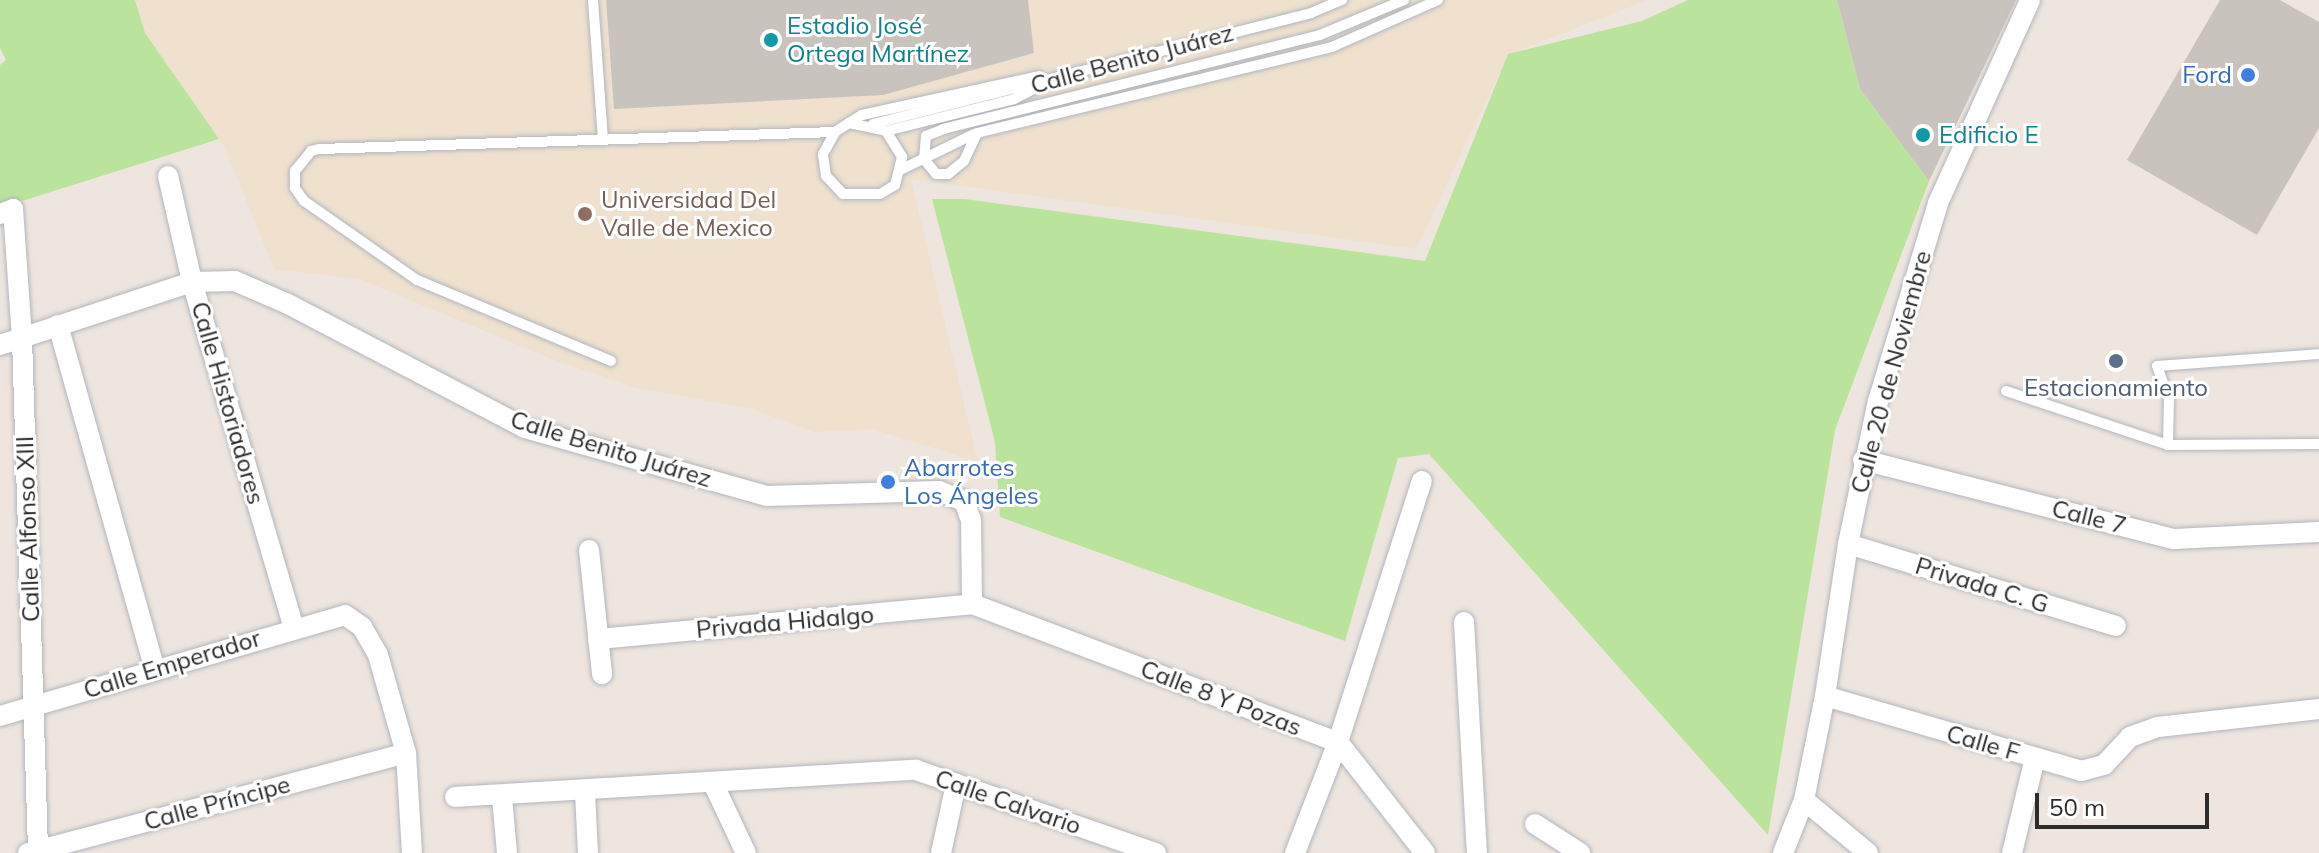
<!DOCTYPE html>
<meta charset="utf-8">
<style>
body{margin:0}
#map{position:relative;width:2319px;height:853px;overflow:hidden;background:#eee6de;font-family:Mulish,sans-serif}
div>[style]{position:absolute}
.education>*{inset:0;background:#efe1ce}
.green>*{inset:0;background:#bae49b}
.building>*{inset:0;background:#c9c3be}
.roads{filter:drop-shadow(0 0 2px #b2b6bf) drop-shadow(0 0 2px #b2b6bf)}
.lane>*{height:10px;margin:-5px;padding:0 5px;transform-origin:5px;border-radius:5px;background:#fff}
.street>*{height:20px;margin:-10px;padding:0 10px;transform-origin:10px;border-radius:10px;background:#fff}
.dots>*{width:22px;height:22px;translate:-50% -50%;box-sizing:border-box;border:4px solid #fff;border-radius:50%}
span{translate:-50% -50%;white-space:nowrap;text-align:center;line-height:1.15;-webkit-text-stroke:6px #fff;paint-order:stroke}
.culture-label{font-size:24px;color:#0d838f}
.left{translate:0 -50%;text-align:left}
.street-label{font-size:24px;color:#2c2c2c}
.shop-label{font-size:24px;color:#366cbe}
.right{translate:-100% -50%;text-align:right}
.education-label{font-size:24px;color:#785e54}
.service-label{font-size:24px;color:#4e5e75}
.scale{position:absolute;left:2035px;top:793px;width:174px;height:36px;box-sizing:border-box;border:4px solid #2c2c2c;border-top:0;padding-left:10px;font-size:24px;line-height:28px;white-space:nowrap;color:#2c2c2c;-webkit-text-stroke:6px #fff;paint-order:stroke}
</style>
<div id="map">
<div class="education">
<div style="clip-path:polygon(135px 0,1648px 0,1508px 55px,1416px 249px,911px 179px,978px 462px,872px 429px,814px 432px,749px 408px,636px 388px,554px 360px,359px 279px,274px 269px,225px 148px,145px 33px)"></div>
</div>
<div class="green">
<div style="clip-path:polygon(0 0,135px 0,145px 33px,219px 139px,0 208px,0 65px,6px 60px,0 48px)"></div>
<div style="clip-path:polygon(1688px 0,1837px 0,1860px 89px,1929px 181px,1835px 430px,1768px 835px,1429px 454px,1398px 458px,1345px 641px,1000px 517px,995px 442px,932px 199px,965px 199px,1425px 261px,1508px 54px,1642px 21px)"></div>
</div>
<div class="building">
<div style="clip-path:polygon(606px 0,1028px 0,1034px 53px,883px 95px,614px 109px)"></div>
<div style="clip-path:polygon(1837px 0,2016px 0,1929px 181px,1860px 89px)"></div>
<div style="clip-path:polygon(2220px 0,2280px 0,2319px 22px,2319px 128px,2257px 235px,2127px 160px)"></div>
</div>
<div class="roads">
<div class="lane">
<div style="left:593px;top:0;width:140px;rotate:85.9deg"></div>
<div style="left:1404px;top:0;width:91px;rotate:157.4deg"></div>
<div style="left:1320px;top:35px;width:388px;rotate:166deg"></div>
<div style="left:944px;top:129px;width:19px;rotate:159deg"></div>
<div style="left:926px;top:136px;width:23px;rotate:95deg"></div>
<div style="left:924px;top:159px;width:19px;rotate:51deg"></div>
<div style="left:936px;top:174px;width:12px"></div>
<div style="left:948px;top:174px;width:21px;rotate:-39deg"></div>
<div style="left:964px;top:161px;width:31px;rotate:-65deg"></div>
<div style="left:977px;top:133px;width:365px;rotate:-13.6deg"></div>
<div style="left:1332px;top:47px;width:116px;rotate:-23.9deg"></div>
<div style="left:849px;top:123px;width:38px;rotate:12deg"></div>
<div style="left:886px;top:131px;width:31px;rotate:58deg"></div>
<div style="left:902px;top:157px;width:29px;rotate:104deg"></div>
<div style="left:895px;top:185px;width:17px;rotate:149deg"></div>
<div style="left:880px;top:194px;width:37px;rotate:180deg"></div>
<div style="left:843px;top:194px;width:25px;rotate:-133deg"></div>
<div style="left:826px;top:176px;width:22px;rotate:-98deg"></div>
<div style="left:823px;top:154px;width:25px;rotate:-61deg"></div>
<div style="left:835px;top:132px;width:17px;rotate:-33deg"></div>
<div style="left:849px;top:123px;width:15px;rotate:-32deg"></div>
<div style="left:862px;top:115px;width:181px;rotate:-12.4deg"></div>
<div style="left:873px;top:124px;width:452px;rotate:-14.2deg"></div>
<div style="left:1311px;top:13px;width:34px;rotate:-23deg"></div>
<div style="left:886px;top:131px;width:132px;rotate:-14deg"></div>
<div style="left:1014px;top:99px;width:27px;rotate:-27deg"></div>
<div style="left:900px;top:170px;width:82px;rotate:-25.9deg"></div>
<div style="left:611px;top:361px;width:210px;rotate:-157.3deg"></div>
<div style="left:417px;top:280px;width:138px;rotate:-145deg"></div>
<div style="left:304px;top:201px;width:16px;rotate:-125deg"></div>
<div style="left:295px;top:188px;width:17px;rotate:-90deg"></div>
<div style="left:295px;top:171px;width:26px;rotate:-51deg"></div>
<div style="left:311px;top:151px;width:9px;rotate:-13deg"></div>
<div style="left:320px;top:149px;width:515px;rotate:-1.89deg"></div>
<div style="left:2006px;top:391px;width:171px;rotate:18.4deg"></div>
<div style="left:2168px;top:445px;width:151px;rotate:-0.4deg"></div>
<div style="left:2168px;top:445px;width:46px;rotate:-88.8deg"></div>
<div style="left:2169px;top:399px;width:35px;rotate:-110deg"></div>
<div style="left:2157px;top:366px;width:162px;rotate:-4.2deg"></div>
</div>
<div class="street">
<div style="left:168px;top:176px;width:109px;rotate:77.2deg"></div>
<div style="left:192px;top:282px;width:361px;rotate:73.6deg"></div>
<div style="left:0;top:214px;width:14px;rotate:-21deg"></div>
<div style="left:13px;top:209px;width:129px;rotate:86deg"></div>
<div style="left:22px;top:338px;width:511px;rotate:88.21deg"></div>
<div style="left:58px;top:325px;width:357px;rotate:74.3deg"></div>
<div style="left:0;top:345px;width:202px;rotate:-18.2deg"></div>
<div style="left:192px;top:282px;width:43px;rotate:-1.3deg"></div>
<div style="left:235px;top:281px;width:58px;rotate:23.5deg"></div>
<div style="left:288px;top:304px;width:267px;rotate:27.6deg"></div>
<div style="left:525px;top:428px;width:251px;rotate:15.7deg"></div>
<div style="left:767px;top:496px;width:172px;rotate:-1.7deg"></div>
<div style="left:939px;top:491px;width:27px;rotate:22deg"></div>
<div style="left:964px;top:501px;width:20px;rotate:70deg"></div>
<div style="left:971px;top:520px;width:84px;rotate:89.3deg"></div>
<div style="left:1863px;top:460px;width:321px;rotate:14.3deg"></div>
<div style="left:2174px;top:539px;width:145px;rotate:-2.8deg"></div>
<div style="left:1848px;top:544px;width:280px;rotate:17deg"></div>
<div style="left:589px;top:550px;width:125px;rotate:84deg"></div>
<div style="left:1464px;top:622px;width:231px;rotate:86.8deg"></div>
<div style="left:598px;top:639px;width:376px;rotate:-5.3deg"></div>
<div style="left:972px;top:604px;width:391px;rotate:20.7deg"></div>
<div style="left:1338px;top:742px;width:141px;rotate:51.9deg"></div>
<div style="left:1825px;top:696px;width:267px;rotate:16.3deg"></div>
<div style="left:2081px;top:771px;width:24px;rotate:-15deg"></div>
<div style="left:2104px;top:765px;width:38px;rotate:-47deg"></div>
<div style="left:2130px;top:737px;width:30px;rotate:-20deg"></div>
<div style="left:2158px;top:727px;width:162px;rotate:-6.4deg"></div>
<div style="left:0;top:716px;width:359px;rotate:-16.3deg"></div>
<div style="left:345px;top:615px;width:21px;rotate:35deg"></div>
<div style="left:362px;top:627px;width:32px;rotate:60deg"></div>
<div style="left:378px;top:655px;width:102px;rotate:74.1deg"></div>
<div style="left:406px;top:753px;width:100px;rotate:86.6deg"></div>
<div style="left:713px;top:783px;width:77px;rotate:64.8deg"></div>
<div style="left:585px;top:792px;width:61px;rotate:87.2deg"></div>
<div style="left:455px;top:797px;width:462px;rotate:-3.4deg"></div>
<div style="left:916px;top:770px;width:254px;rotate:19.1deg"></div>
<div style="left:502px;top:797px;width:56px;rotate:84.9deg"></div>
<div style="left:1804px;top:800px;width:83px;rotate:39.6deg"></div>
<div style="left:1535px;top:824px;width:54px;rotate:32.8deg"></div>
<div style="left:28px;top:853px;width:391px;rotate:-14.8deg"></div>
<div style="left:941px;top:853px;width:71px;rotate:-77.7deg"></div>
<div style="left:1295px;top:853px;width:119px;rotate:-68.8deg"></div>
<div style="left:1338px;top:742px;width:274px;rotate:-72.2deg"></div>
<div style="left:1783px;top:853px;width:57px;rotate:-68.4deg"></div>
<div style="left:1804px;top:800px;width:106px;rotate:-78.6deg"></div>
<div style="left:1825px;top:696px;width:154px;rotate:-81.4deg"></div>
<div style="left:1848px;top:544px;width:146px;rotate:-78.2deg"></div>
<div style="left:1878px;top:401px;width:207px;rotate:-73.1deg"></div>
<div style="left:1938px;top:203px;width:223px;rotate:-65.6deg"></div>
<div style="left:2012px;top:853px;width:98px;rotate:-76.4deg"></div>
</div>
</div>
<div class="dots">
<div style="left:771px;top:40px;background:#0f9aa8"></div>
<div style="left:2248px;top:75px;background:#3f7fe0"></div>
<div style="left:1923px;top:135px;background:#0f9aa8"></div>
<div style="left:585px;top:214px;background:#8d6e63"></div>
<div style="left:2116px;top:361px;background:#5c6f8a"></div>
<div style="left:888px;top:482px;background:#3f7fe0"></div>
</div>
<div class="culture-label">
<span class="left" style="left:787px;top:40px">Estadio José<br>Ortega Martínez</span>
<span class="left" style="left:1939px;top:135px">Edificio E</span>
</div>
<div class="street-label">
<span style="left:1132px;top:59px;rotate:-15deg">Calle Benito Juárez</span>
<span style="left:1891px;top:372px;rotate:-75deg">Calle 20 de Noviembre</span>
<span style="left:228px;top:403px;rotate:74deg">Calle Historiadores</span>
<span style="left:611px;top:449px;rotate:17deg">Calle Benito Juárez</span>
<span style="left:2089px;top:517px;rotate:14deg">Calle 7</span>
<span style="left:28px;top:529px;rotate:-92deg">Calle Alfonso XIII</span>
<span style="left:1982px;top:585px;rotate:17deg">Privada C. G</span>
<span style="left:785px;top:622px;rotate:-5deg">Privada Hidalgo</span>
<span style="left:172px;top:664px;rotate:-17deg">Calle Emperador</span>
<span style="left:1221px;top:698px;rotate:21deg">Calle 8 Y Pozas</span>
<span style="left:1983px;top:743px;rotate:16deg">Calle F</span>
<span style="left:1008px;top:802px;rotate:19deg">Calle Calvario</span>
<span style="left:217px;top:803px;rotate:-15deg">Calle Príncipe</span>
</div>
<div class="shop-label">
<span class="right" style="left:2232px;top:75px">Ford</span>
<span class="left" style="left:904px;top:482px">Abarrotes<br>Los Ángeles</span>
</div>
<div class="education-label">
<span class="left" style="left:601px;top:214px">Universidad Del<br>Valle de Mexico</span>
</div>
<div class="service-label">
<span style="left:2116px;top:388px">Estacionamiento</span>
</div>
<div class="scale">50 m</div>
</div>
